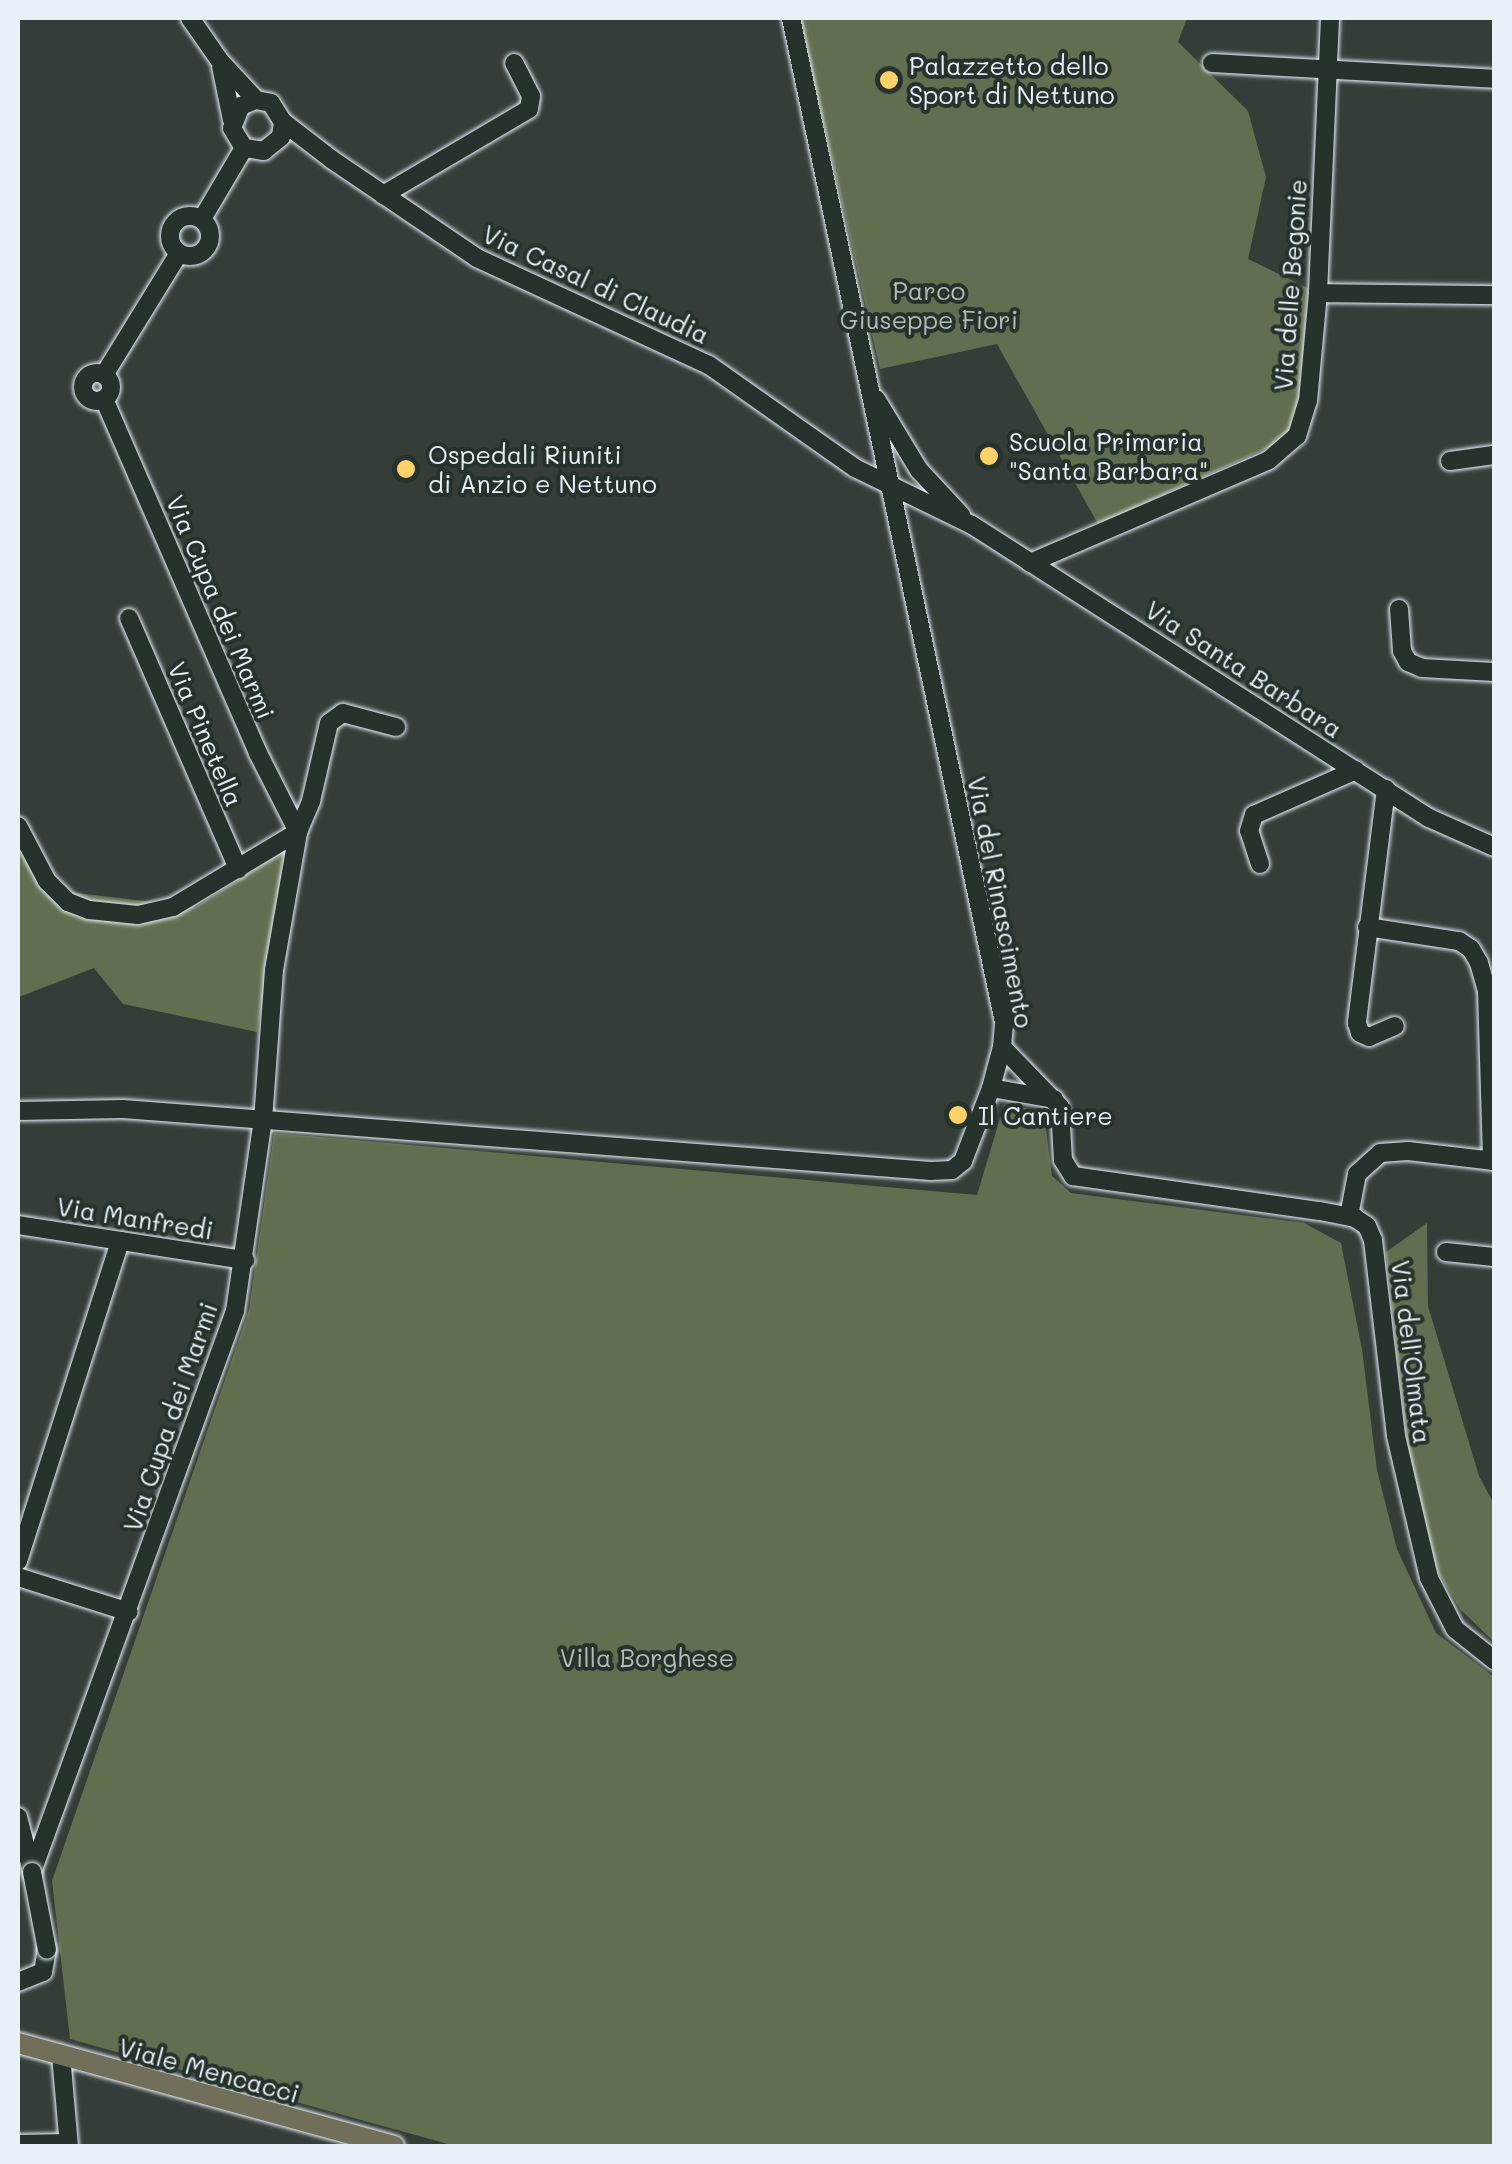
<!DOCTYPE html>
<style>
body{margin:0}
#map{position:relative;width:1512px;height:2164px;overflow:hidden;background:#353d39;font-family:Mali,sans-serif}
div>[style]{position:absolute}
.green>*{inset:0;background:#616e4f}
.roads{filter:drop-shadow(0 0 2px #e8f1f8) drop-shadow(0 0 2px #e8f1f8)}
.minor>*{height:18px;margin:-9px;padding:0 9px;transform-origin:9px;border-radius:9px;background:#26332d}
.minor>.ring{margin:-9px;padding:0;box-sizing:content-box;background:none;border:18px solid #26332d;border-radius:50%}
.major>*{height:20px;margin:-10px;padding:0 10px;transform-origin:10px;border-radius:10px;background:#716e59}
.bridges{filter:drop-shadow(0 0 2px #e8f1f8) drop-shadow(0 0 2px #e8f1f8)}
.minor-bridge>*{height:18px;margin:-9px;padding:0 9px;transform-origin:9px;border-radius:9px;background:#26332d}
.dots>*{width:28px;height:28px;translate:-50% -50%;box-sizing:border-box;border:5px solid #26332d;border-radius:50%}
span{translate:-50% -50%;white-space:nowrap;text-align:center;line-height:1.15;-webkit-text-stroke:8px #26332d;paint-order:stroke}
.poi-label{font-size:25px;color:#e8f1f8}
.left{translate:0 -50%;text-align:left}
.street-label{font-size:25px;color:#e8f1f8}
.park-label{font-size:25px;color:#b2bdb4}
.frame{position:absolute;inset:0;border:20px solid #e8f1f8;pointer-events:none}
</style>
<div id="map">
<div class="green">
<div style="clip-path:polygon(800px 18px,1187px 18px,1178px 42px,1248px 111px,1266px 177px,1248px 259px,1308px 288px,1298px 421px,1276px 444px,1098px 524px,997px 344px,880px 369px)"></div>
<div style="clip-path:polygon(18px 823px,59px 891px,196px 907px,290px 847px,257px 1032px,123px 1004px,94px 968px,19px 997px)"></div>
<div style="clip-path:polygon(1004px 1105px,1037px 1110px,1045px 1121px,1052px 1176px,1071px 1193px,1304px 1223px,1341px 1243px,1362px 1349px,1377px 1470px,1397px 1549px,1436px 1633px,1494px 1677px,1494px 2146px,455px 2146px,70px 2039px,52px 1881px,249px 1310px,274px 1133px,977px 1195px)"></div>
<div style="clip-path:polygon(1427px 1223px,1428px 1306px,1479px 1476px,1494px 1504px,1494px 1642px,1460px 1609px,1430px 1558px,1411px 1479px,1386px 1252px)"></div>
</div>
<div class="roads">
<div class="minor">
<div style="left:190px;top:18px;width:52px;rotate:55.1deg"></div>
<div style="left:220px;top:61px;width:53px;rotate:47.3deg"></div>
<div style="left:1212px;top:63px;width:282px;rotate:3.2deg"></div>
<div style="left:221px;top:66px;width:55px;rotate:78.5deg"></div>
<div style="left:283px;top:122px;width:15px;rotate:98deg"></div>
<div style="left:281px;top:137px;width:22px;rotate:141deg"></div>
<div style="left:264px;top:151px;width:20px;rotate:-171deg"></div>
<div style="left:244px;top:148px;width:23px;rotate:-121deg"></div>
<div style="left:232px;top:128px;width:24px;rotate:-68deg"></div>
<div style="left:241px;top:106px;width:16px;rotate:-22deg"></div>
<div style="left:256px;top:100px;width:15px;rotate:11deg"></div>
<div style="left:271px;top:103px;width:22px;rotate:58deg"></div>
<div style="left:283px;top:122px;width:61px;rotate:37.6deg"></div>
<div style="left:331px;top:159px;width:176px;rotate:34.1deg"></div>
<div style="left:477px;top:258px;width:255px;rotate:24.8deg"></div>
<div style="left:709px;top:365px;width:179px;rotate:35.2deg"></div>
<div style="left:855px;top:468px;width:130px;rotate:26deg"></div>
<div style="left:972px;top:525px;width:543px;rotate:32.67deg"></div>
<div style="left:1429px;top:818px;width:71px;rotate:24deg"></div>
<div style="left:383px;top:195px;width:169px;rotate:-30.5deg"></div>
<div style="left:529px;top:109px;width:13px;rotate:-81deg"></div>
<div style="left:531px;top:96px;width:37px;rotate:-117deg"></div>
<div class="ring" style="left:170px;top:216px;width:22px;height:22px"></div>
<div style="left:202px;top:219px;width:82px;rotate:-59.4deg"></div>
<div style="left:1318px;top:293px;width:176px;rotate:0.7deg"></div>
<div class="ring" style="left:83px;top:373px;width:10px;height:10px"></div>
<div style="left:104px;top:375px;width:143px;rotate:-58.4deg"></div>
<div style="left:876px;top:399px;width:83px;rotate:58.8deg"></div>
<div style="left:919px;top:470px;width:62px;rotate:47deg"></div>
<div style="left:1450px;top:461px;width:44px;rotate:-7.8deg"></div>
<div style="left:1030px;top:563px;width:260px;rotate:-23.3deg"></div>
<div style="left:1269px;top:460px;width:37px;rotate:-41deg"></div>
<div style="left:1297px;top:436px;width:37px;rotate:-73deg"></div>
<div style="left:1308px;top:401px;width:108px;rotate:-84.7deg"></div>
<div style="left:1318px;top:293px;width:275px;rotate:-87.5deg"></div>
<div style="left:1399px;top:609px;width:42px;rotate:85.9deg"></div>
<div style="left:1402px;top:651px;width:13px;rotate:61deg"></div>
<div style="left:1408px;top:662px;width:15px;rotate:23deg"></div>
<div style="left:1422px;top:668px;width:72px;rotate:3.2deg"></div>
<div style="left:129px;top:618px;width:274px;rotate:66.5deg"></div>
<div style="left:1386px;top:789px;width:236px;rotate:97.1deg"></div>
<div style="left:1357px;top:1023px;width:10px;rotate:73deg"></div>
<div style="left:1360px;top:1033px;width:10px;rotate:24deg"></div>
<div style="left:1369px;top:1037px;width:28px;rotate:-23deg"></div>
<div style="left:18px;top:826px;width:62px;rotate:62.2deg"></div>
<div style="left:47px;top:881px;width:30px;rotate:45deg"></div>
<div style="left:68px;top:902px;width:22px;rotate:21deg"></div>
<div style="left:89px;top:910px;width:49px;rotate:5.8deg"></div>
<div style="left:138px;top:915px;width:36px;rotate:-13deg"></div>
<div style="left:173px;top:907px;width:146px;rotate:-31deg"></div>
<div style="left:298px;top:832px;width:89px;rotate:-116.9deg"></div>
<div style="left:258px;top:753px;width:386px;rotate:-113.5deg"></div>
<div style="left:1260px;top:864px;width:35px;rotate:-108deg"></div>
<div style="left:1249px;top:831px;width:17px;rotate:-73deg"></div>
<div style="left:1254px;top:815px;width:111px;rotate:-23.8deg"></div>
<div style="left:1367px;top:927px;width:93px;rotate:8.7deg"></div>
<div style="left:1459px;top:941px;width:14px;rotate:34deg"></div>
<div style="left:1471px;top:949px;width:16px;rotate:60deg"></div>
<div style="left:1479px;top:963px;width:29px;rotate:74deg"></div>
<div style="left:1487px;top:991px;width:170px;rotate:88.3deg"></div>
<div style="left:1002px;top:1047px;width:83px;rotate:46deg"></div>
<div style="left:1060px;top:1107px;width:53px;rotate:86.8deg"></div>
<div style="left:1063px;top:1160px;width:19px;rotate:58deg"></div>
<div style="left:1073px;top:1176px;width:249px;rotate:8.1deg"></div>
<div style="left:1320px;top:1211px;width:36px;rotate:11deg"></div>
<div style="left:1355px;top:1218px;width:14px;rotate:34deg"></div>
<div style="left:1367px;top:1226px;width:15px;rotate:67deg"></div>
<div style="left:1373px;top:1240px;width:197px;rotate:83.3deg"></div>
<div style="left:1396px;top:1436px;width:146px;rotate:76.9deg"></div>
<div style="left:1429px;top:1578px;width:57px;rotate:63deg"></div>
<div style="left:1455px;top:1629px;width:50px;rotate:38.5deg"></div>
<div style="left:991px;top:1088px;width:64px;rotate:9.9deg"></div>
<div style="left:18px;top:1111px;width:105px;rotate:-1.1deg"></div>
<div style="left:123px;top:1109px;width:810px;rotate:4.39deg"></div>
<div style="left:931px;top:1171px;width:21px;rotate:-3deg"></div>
<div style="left:952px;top:1170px;width:14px;rotate:-39deg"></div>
<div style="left:963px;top:1161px;width:78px;rotate:-69deg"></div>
<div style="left:991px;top:1088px;width:42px;rotate:-75deg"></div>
<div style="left:1002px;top:1047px;width:25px;rotate:-85deg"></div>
<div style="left:1004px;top:1022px;width:1026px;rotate:-101.98deg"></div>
<div style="left:1349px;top:1216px;width:43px;rotate:-79.2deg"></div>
<div style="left:1357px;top:1174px;width:31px;rotate:-42deg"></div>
<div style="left:1380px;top:1153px;width:28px;rotate:-4deg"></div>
<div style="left:1408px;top:1151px;width:87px;rotate:6.6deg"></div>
<div style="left:18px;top:1225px;width:230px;rotate:8.8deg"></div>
<div style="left:1446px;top:1252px;width:48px;rotate:5.9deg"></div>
<div style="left:18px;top:1561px;width:336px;rotate:-72.3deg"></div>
<div style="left:18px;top:1577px;width:116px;rotate:17.5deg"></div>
<div style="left:18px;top:1817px;width:57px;rotate:75.7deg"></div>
<div style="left:32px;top:1872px;width:597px;rotate:-70.11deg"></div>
<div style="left:235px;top:1311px;width:193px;rotate:-81.7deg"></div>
<div style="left:263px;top:1120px;width:150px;rotate:-85.8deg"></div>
<div style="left:274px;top:970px;width:140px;rotate:-80.1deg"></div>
<div style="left:298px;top:832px;width:34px;rotate:-67deg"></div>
<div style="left:311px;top:801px;width:80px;rotate:-77deg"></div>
<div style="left:329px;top:723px;width:17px;rotate:-36deg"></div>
<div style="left:343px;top:713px;width:55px;rotate:14.8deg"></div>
<div style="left:18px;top:1982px;width:27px;rotate:-22deg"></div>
<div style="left:43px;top:1972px;width:22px;rotate:-80deg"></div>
<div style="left:61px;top:2055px;width:91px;rotate:85deg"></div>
<div style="left:18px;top:2144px;width:50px;rotate:-1.1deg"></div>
</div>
<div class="major">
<div style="left:18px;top:2043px;width:390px;rotate:15.3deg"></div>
</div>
</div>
<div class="bridges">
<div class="minor-bridge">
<div style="left:32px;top:1872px;width:79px;rotate:79.1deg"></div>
</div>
</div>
<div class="dots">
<div style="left:889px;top:80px;background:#ffd166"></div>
<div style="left:989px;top:456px;background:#ffd166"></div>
<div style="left:406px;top:469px;background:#ffd166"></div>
<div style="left:958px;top:1115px;background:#ffd166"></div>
</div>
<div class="poi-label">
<span class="left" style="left:909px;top:80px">Palazzetto dello<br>Sport di Nettuno</span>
<span class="left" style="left:1009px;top:456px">Scuola Primaria<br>"Santa Barbara"</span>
<span class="left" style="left:428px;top:469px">Ospedali Riuniti<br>di Anzio e Nettuno</span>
<span class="left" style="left:978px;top:1115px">Il Cantiere</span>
</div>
<div class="street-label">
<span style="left:596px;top:284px;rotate:25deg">Via Casal di Claudia</span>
<span style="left:1290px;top:285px;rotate:-86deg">Via delle Begonie</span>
<span style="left:221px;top:607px;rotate:67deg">Via Cupa dei Marmi</span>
<span style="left:1244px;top:669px;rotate:33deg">Via Santa Barbara</span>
<span style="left:206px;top:734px;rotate:67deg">Via Pinetella</span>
<span style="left:1001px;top:902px;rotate:79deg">Via del Rinascimento</span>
<span style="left:135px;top:1218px;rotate:9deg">Via Manfredi</span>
<span style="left:1412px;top:1352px;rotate:83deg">Via dell'Olmata</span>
<span style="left:170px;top:1417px;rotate:-71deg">Via Cupa dei Marmi</span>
<span style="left:209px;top:2070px;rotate:15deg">Viale Mencacci</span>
</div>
<div class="park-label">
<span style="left:929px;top:305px">Parco<br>Giuseppe Fiori</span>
<span style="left:647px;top:1657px">Villa Borghese</span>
</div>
<div class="frame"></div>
</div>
